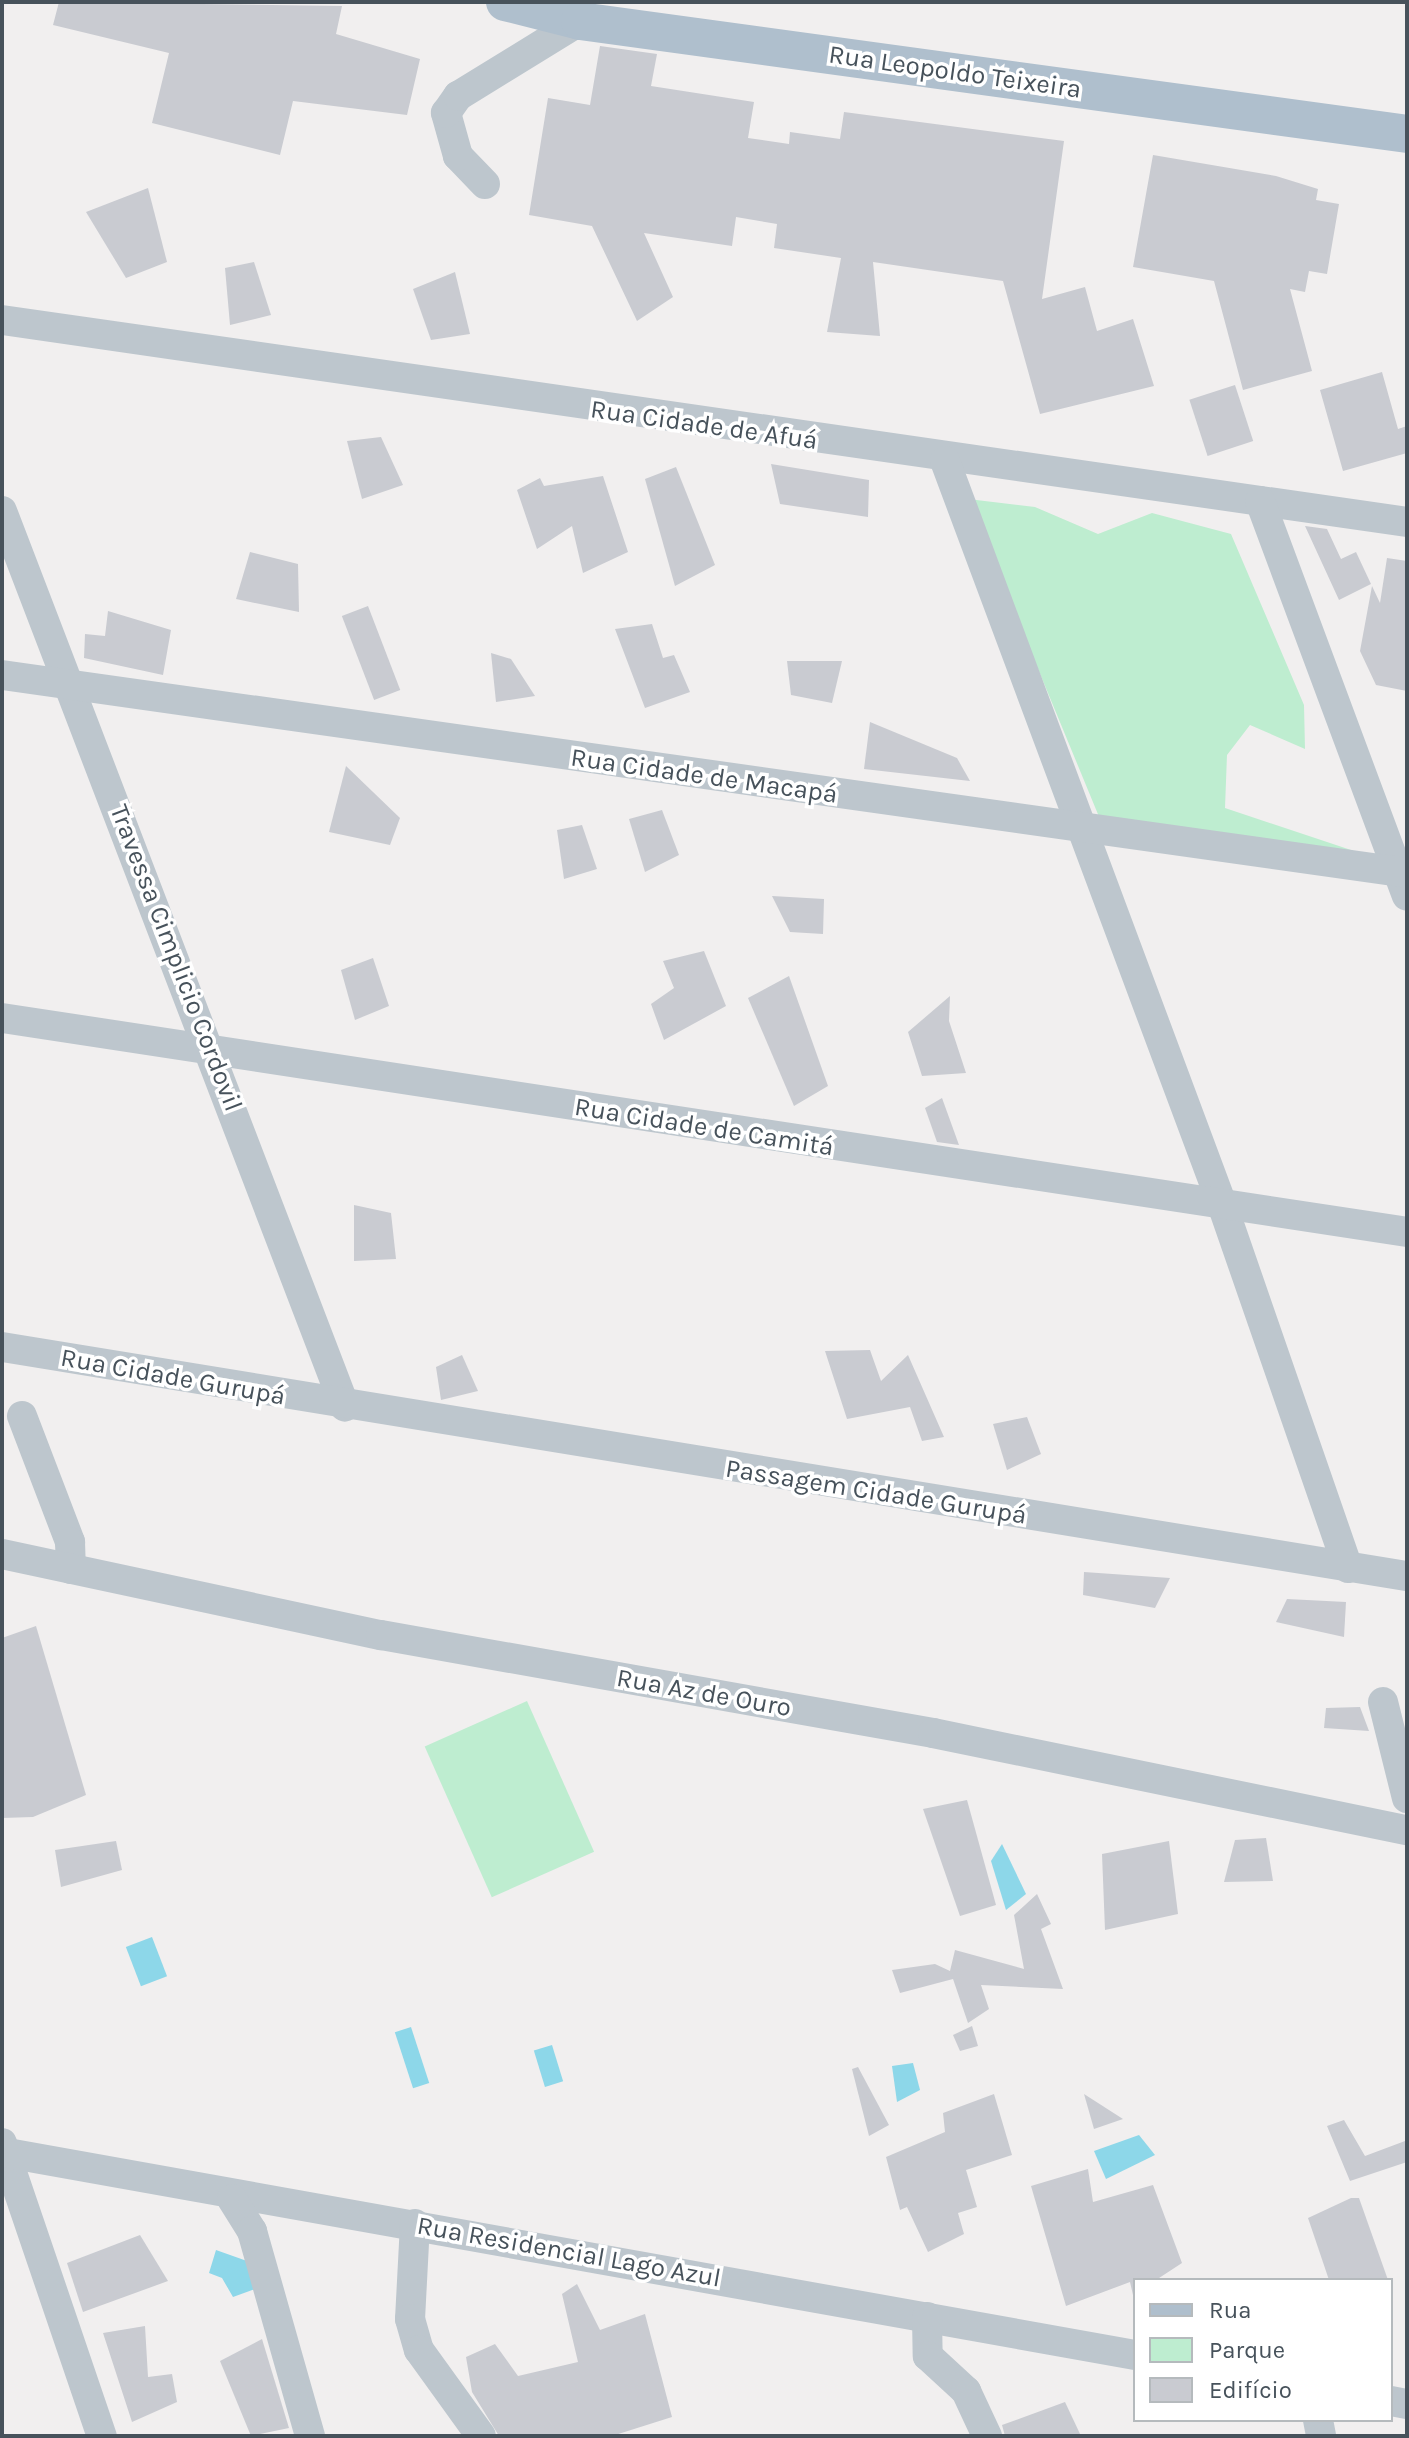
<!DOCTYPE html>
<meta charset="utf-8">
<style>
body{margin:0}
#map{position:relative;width:1409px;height:2438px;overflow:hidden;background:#f1efef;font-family:Karla,sans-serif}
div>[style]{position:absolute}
.green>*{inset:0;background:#beedd0;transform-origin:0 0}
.water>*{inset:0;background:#8dd7e9;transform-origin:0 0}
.building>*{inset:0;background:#c9cbd1;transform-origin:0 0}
.minor>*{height:30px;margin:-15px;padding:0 15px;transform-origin:15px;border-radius:15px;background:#bdc6cd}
.major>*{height:38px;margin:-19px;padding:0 19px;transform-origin:19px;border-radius:19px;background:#afbfcd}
span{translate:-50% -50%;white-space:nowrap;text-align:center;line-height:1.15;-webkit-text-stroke:7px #fff;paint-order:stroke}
.street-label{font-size:26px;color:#47525b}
.frame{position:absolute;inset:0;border:4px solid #47525b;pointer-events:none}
.legend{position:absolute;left:1133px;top:2278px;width:260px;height:144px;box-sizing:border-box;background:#fff;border:2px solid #b5babd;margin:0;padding:10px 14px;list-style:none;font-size:24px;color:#47525b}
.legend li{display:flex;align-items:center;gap:16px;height:40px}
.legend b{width:40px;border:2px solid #b5babd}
</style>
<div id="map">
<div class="green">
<div style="clip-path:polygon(968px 499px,1035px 507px,1098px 534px,1152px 513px,1231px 534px,1304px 705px,1305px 749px,1250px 725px,1227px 755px,1225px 808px,1357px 852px,1102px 824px)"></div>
<div style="left:527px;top:1701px;width:165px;height:112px;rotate:66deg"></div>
</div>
<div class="water">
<div style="clip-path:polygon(1002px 1844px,1026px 1894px,1006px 1910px,991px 1861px)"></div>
<div style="left:152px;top:1937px;width:42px;height:28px;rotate:69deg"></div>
<div style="left:411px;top:2027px;width:59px;height:17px;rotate:72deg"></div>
<div style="left:552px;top:2045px;width:38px;height:19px;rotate:73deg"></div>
<div style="clip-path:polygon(913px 2063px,920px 2090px,897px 2102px,892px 2066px)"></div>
<div style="clip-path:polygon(1139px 2135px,1155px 2155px,1106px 2179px,1094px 2151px)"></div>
<div style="clip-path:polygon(216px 2250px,247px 2261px,255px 2289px,233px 2297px,222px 2278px,209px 2273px)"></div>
</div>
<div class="building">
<div style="clip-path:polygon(59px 2px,342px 6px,336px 34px,420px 59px,407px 115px,293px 101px,280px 155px,152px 123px,169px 53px,53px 25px)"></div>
<div style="clip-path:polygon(600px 46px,657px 54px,651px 86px,754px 102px,748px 138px,789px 144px,790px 132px,840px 139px,844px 112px,1064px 141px,1042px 299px,1085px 287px,1097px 331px,1133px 319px,1154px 386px,1040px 414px,1003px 281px,873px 262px,880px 336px,827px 332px,841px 258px,774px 248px,777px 224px,736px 217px,732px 246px,644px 233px,673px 297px,637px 321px,592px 226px,529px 215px,548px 98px,590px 105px)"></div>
<div style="clip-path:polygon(1153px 155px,1276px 176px,1318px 189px,1316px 200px,1339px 204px,1327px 274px,1309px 271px,1305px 292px,1290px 289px,1312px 371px,1243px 390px,1214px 281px,1133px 267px)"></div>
<div style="clip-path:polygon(148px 188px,167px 262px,126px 278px,86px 212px)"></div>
<div style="clip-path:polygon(254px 262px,271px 315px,230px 325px,225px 268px)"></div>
<div style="clip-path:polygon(455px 272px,470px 334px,431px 340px,413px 289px)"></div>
<div style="clip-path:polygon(1382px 372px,1398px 429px,1407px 426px,1407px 453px,1343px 471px,1320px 390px)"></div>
<div style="left:1235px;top:385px;width:59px;height:48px;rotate:72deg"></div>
<div style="clip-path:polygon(381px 437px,403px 485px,362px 499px,347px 441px)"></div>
<div style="clip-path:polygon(771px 464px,869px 480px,868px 517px,780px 504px)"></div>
<div style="clip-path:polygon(676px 467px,715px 565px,675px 586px,645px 479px)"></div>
<div style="clip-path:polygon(603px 476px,628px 552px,583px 573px,572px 526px,537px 549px,517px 490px,540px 478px,544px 486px)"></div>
<div style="clip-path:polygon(1305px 526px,1327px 529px,1341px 559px,1356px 552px,1371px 584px,1339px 600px)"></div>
<div style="clip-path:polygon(250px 552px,298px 564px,299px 612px,236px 599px)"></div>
<div style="clip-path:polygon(1387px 558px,1407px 561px,1407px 691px,1376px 685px,1360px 651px,1372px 586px,1380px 603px)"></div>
<div style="left:368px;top:606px;width:90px;height:28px;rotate:69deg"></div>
<div style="clip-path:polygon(108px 611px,171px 630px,163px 675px,84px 658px,85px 634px,105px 636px)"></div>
<div style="clip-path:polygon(652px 624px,663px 658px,674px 655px,690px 692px,645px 708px,615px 629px)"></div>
<div style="clip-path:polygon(491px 653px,511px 659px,535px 696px,496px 702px)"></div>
<div style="clip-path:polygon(787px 661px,842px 661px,832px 703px,791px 695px)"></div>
<div style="clip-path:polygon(870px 722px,957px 758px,970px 781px,864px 769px)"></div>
<div style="clip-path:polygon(346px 766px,400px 818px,390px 845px,329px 832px)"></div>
<div style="clip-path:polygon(662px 810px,679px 855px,645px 872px,629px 819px)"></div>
<div style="clip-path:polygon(582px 825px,597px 869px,564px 879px,557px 830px)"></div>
<div style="clip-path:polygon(772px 896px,824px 899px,823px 934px,790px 932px)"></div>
<div style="clip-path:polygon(704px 951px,726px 1006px,664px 1040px,651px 1004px,674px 988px,663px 961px)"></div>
<div style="clip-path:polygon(373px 958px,389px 1006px,355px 1020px,341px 970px)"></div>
<div style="clip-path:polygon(789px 976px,828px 1086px,794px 1106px,748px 998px)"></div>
<div style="clip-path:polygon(950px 996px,949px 1021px,966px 1073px,922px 1076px,908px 1032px)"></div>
<div style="clip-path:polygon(942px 1098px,959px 1145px,937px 1142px,925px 1108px)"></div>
<div style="clip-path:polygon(354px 1205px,391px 1213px,396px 1259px,354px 1261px)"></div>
<div style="clip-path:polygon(870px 1350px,881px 1381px,908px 1355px,944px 1437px,922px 1441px,910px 1407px,847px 1419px,825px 1351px)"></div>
<div style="clip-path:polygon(462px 1355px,478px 1391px,441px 1400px,436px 1367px)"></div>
<div style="clip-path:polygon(1027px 1417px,1041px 1454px,1007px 1470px,993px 1424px)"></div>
<div style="clip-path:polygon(1084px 1572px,1170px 1578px,1155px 1608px,1083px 1595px)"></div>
<div style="clip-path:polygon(1287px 1599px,1346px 1602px,1344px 1637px,1276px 1622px)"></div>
<div style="clip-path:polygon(36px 1626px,86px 1795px,33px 1817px,2px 1818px,2px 1638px)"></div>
<div style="clip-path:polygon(1360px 1707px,1369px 1731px,1324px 1728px,1326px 1708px)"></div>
<div style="clip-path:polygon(967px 1800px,996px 1905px,960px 1916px,923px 1809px)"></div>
<div style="clip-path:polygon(1266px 1838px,1273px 1881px,1224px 1882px,1235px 1840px)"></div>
<div style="clip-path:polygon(116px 1841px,122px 1870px,61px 1887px,55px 1850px)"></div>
<div style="clip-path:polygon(1169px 1841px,1178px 1914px,1105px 1930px,1102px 1854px)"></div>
<div style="clip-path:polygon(1037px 1894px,1051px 1924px,1041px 1929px,1063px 1989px,981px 1985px,989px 2009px,968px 2023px,953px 1979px,900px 1993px,892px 1970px,935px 1964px,950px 1971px,955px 1950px,1024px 1969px,1014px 1915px)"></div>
<div style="clip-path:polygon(972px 2026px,978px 2046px,960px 2051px,953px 2035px)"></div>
<div style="clip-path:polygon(858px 2067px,889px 2125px,869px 2136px,852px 2069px)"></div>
<div style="clip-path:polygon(994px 2094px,1012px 2155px,966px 2170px,977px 2207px,958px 2213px,964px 2234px,928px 2252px,907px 2207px,900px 2210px,886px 2157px,945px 2132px,943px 2113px)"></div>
<div style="clip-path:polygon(1084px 2094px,1123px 2119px,1094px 2129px)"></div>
<div style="clip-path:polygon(1344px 2120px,1365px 2156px,1405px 2141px,1407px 2162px,1350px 2181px,1327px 2126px)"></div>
<div style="clip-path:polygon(1088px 2169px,1093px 2202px,1153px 2185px,1182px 2263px,1156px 2280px,1135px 2280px,1133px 2295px,1130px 2282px,1066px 2306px,1031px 2186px)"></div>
<div style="clip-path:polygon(1351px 2198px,1359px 2198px,1388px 2280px,1329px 2280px,1308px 2218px)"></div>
<div style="clip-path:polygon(140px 2235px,168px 2281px,83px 2312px,67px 2263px)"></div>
<div style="clip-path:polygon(577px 2284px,600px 2330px,645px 2314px,672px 2417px,612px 2436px,499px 2436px,472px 2392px,466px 2357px,495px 2344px,518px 2376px,578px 2362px,562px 2294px)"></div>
<div style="clip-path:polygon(145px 2326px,148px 2377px,172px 2374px,177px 2402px,132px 2422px,103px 2333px)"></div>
<div style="clip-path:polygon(262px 2339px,289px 2428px,251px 2436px,220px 2361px)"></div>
<div style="clip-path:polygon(1065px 2402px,1081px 2436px,1005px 2436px,1002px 2425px)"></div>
</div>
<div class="minor">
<div style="left:485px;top:184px;width:39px;rotate:-134deg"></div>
<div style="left:458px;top:156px;width:45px;rotate:-105.6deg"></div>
<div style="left:446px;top:113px;width:21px;rotate:-55deg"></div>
<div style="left:458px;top:96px;width:143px;rotate:-31.6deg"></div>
<div style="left:2px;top:320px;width:1419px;rotate:8.18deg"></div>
<div style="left:945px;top:461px;width:796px;rotate:69.56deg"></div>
<div style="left:1223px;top:1207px;width:382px;rotate:70.9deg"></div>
<div style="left:1260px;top:501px;width:421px;rotate:69.6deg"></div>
<div style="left:2px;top:511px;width:959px;rotate:69.05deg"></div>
<div style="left:2px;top:675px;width:1419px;rotate:8.02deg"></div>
<div style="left:2px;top:1018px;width:1421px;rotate:8.66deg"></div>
<div style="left:2px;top:1347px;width:1424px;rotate:9.26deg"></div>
<div style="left:22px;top:1416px;width:135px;rotate:69.1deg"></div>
<div style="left:70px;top:1542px;width:27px;rotate:88deg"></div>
<div style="left:2px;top:1554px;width:388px;rotate:12.1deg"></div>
<div style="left:381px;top:1635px;width:561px;rotate:10.07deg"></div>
<div style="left:933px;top:1733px;width:484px;rotate:11.6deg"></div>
<div style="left:1383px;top:1702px;width:99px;rotate:76deg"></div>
<div style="left:2px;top:2143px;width:310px;rotate:71.2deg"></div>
<div style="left:2px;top:2152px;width:1151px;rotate:10.16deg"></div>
<div style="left:232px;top:2199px;width:38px;rotate:58deg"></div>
<div style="left:252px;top:2231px;width:213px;rotate:74.2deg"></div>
<div style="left:415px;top:2224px;width:95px;rotate:93deg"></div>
<div style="left:410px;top:2319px;width:32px;rotate:74deg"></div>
<div style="left:419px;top:2350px;width:106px;rotate:54.2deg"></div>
<div style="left:927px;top:2317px;width:39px;rotate:89deg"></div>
<div style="left:928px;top:2356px;width:52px;rotate:42.6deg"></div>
<div style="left:966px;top:2391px;width:50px;rotate:65deg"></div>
<div style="left:1391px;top:2401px;width:16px;rotate:11deg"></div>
<div style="left:1318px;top:2420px;width:16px;rotate:79deg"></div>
</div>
<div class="major">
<div style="left:505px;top:2px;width:77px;rotate:14.2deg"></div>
<div style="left:580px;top:21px;width:835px;rotate:7.78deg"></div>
</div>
<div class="street-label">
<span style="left:955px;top:72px;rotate:8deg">Rua Leopoldo Teixeira</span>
<span style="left:704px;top:425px;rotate:8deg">Rua Cidade de Afuá</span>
<span style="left:704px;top:776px;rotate:8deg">Rua Cidade de Macapá</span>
<span style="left:176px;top:958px;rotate:69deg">Travessa Cimplicio Cordovil</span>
<span style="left:704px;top:1127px;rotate:9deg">Rua Cidade de Camitá</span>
<span style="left:173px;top:1377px;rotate:10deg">Rua Cidade Gurupá</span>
<span style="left:876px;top:1492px;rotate:9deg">Passagem Cidade Gurupá</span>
<span style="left:704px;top:1693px;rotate:10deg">Rua Az de Ouro</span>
<span style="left:569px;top:2252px;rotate:10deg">Rua Residencial Lago Azul</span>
</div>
<div class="frame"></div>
<ul class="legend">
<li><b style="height:10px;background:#afbfcd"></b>Rua</li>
<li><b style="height:22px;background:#beedd0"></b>Parque</li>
<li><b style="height:22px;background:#c9cbd1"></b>Edifício</li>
</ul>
</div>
